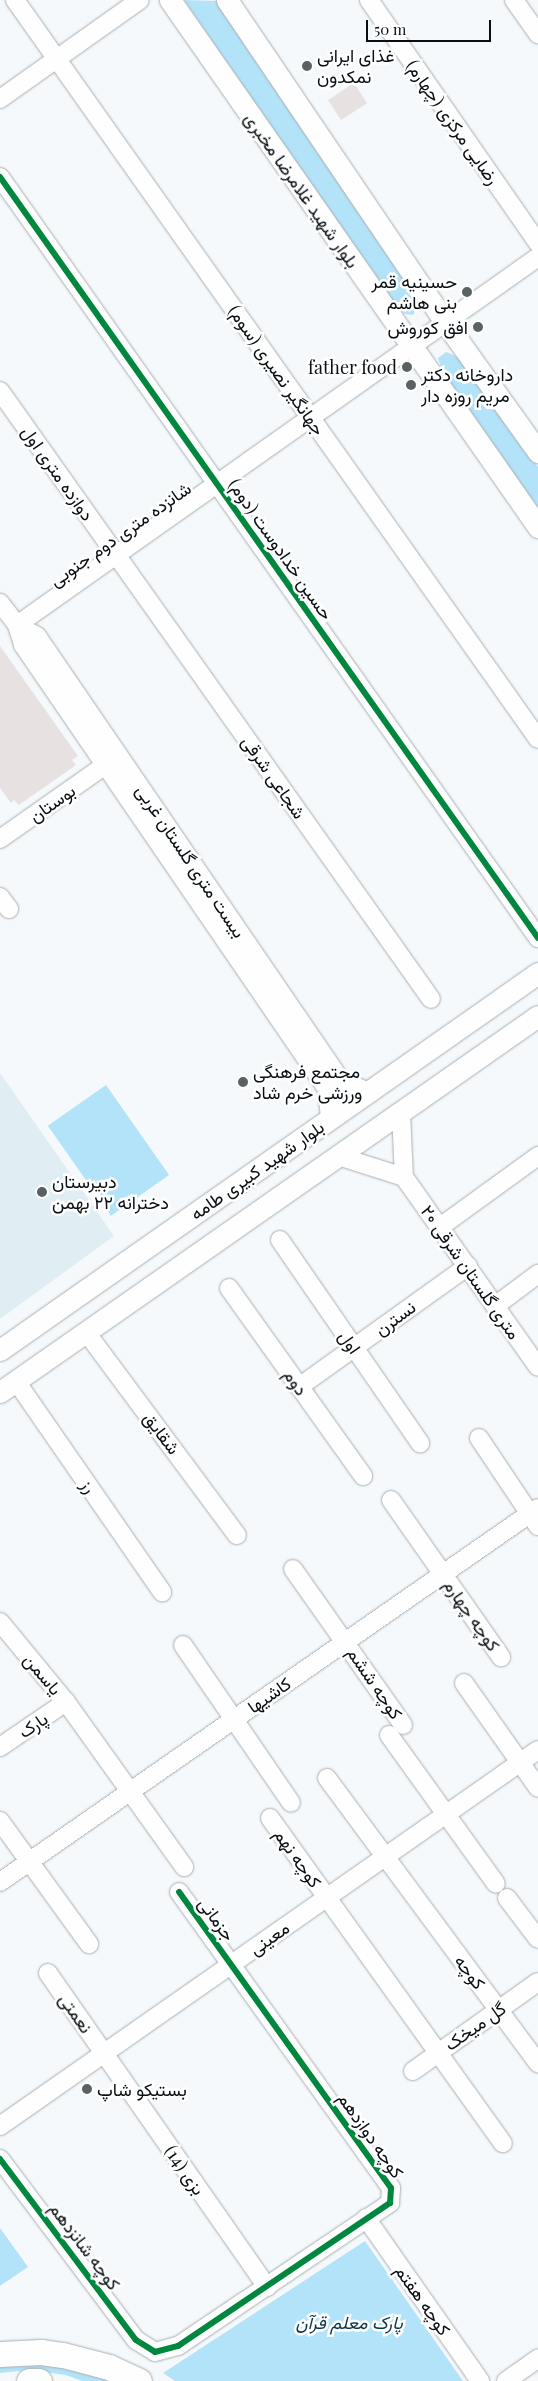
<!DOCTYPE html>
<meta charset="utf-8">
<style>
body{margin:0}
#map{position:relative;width:538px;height:2381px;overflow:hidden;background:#f5f9fb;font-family:"Playfair Display",Vazirmatn,serif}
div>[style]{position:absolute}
.built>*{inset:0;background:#e0edf3}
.green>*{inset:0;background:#b3e3f9;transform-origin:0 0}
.building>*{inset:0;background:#e7e2e1;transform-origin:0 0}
.roads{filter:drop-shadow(0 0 1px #aaaeb1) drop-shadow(0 0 1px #aaaeb1)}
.minor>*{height:18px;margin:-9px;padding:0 9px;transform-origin:9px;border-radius:9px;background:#fefefe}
.major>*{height:21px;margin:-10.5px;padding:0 10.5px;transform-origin:10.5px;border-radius:10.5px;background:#fefefe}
.highway>*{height:25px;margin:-12.5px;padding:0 12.5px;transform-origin:12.5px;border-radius:12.5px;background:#fefefe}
.cycleway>*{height:6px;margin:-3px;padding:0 3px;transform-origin:3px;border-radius:3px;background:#00873e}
.dots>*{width:14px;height:14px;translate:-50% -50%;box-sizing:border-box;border:2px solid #fff;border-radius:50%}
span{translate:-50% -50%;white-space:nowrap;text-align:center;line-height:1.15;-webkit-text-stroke:5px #fff;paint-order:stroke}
.poi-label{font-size:18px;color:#080e11}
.left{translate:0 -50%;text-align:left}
.right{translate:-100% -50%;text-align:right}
.street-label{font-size:18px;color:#080e11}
.park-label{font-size:18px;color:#0b3646;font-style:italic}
.scale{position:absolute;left:366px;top:20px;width:125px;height:22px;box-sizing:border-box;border:2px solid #080e11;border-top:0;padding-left:6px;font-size:15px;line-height:18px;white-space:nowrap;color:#080e11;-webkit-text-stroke:4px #fff;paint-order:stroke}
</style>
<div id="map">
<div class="built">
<div style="clip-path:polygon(0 1073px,114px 1236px,0 1319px)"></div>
</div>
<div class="green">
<div style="clip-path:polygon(184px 0,217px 1px,421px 301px,413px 315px,405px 314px,397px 309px)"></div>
<div style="clip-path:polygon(446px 352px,463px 359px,538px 467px,538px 508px,442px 371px,438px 358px)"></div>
<div style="left:106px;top:1085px;width:110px;height:71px;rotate:55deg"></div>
<div style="clip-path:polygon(0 2228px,28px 2267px,0 2286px)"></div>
<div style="clip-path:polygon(365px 2241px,463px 2381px,175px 2381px,163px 2373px)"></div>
<div style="clip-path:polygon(46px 2360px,119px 2381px,82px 2381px,66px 2375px,29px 2370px,0 2373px,0 2364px)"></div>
</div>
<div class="building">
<div style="left:354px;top:83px;width:24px;height:31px;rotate:57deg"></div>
<div style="clip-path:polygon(0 646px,78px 756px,72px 760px,76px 765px,19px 805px,14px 800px,11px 803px,0 788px)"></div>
</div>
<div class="roads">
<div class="minor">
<div style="left:15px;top:0;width:905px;rotate:54.71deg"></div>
<div style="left:369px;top:0;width:296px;rotate:55.2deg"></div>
<div style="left:514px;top:0;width:42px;rotate:54.8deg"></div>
<div style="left:0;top:99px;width:171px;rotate:-35.3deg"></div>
<div style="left:0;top:177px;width:932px;rotate:54.74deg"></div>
<div style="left:0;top:391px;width:745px;rotate:54.67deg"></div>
<div style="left:0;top:603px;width:28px;rotate:52deg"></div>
<div style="left:17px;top:625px;width:21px;rotate:73deg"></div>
<div style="left:23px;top:645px;width:538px;rotate:55.6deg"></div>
<div style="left:327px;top:1089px;width:30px;rotate:84deg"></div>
<div style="left:17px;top:625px;width:638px;rotate:-35.23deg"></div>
<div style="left:17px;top:625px;width:23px;rotate:29deg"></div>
<div style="left:37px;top:636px;width:537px;rotate:55.63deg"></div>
<div style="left:340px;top:1079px;width:31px;rotate:25deg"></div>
<div style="left:0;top:839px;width:139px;rotate:-35.1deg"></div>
<div style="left:0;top:897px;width:15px;rotate:53deg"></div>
<div style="left:401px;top:1112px;width:65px;rotate:87.4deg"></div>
<div style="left:404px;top:1177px;width:232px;rotate:54.8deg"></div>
<div style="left:338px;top:1156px;width:69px;rotate:17.7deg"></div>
<div style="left:440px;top:1227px;width:121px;rotate:-35.9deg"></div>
<div style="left:280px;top:1240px;width:247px;rotate:55.4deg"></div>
<div style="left:229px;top:1288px;width:231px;rotate:54.5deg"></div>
<div style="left:495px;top:1306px;width:54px;rotate:-36.7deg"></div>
<div style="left:86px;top:1332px;width:253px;rotate:53.4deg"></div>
<div style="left:16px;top:1381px;width:257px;rotate:55.3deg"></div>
<div style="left:299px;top:1387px;width:208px;rotate:-35.6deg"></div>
<div style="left:479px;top:1438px;width:106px;rotate:56.2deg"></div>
<div style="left:391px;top:1500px;width:192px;rotate:55deg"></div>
<div style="left:293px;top:1569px;width:191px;rotate:54.8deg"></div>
<div style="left:0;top:1622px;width:104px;rotate:50.5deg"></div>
<div style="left:66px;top:1702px;width:203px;rotate:54.4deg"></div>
<div style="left:183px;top:1645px;width:191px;rotate:55.6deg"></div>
<div style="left:464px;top:1683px;width:128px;rotate:54.8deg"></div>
<div style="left:389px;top:1735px;width:183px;rotate:54.3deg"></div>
<div style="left:0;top:1747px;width:80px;rotate:-34.3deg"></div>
<div style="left:327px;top:1778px;width:355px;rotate:53.5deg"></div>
<div style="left:270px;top:1818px;width:400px;rotate:54.4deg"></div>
<div style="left:0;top:1821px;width:152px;rotate:54.1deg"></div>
<div style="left:0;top:1882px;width:655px;rotate:-34.81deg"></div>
<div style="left:507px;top:1898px;width:51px;rotate:52.9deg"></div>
<div style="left:48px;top:1973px;width:383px;rotate:55.1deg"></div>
<div style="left:413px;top:2071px;width:153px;rotate:-35.5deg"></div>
<div style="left:0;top:2126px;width:656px;rotate:-34.95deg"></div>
<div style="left:0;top:2159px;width:226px;rotate:53.1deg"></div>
<div style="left:136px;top:2340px;width:22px;rotate:32deg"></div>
<div style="left:155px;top:2352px;width:24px;rotate:-15deg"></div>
<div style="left:178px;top:2346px;width:256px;rotate:-34deg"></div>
<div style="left:390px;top:2203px;width:15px;rotate:-86deg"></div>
<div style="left:391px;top:2188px;width:364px;rotate:-125.6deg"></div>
<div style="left:366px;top:2218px;width:199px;rotate:55deg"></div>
<div style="left:506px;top:2381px;width:39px;rotate:-35deg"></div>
</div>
<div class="major">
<div style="left:170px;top:0;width:643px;rotate:55.07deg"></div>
<div style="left:227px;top:0;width:389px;rotate:55.9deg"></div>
<div style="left:445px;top:322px;width:160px;rotate:54.4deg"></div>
<div style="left:0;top:1350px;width:657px;rotate:-35.02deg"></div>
<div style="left:0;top:1392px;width:656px;rotate:-34.95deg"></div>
</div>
<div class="highway">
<div style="left:0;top:2354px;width:41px;rotate:-2.8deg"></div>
<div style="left:41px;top:2352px;width:22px;rotate:8deg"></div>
<div style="left:63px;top:2355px;width:48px;rotate:14.6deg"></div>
<div style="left:109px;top:2367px;width:33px;rotate:25deg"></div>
<div style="left:29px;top:2381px;width:10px"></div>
</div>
</div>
<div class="cycleway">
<div style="left:0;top:177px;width:932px;rotate:54.74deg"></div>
<div style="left:0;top:2159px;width:226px;rotate:53.1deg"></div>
<div style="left:136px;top:2340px;width:22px;rotate:32deg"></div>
<div style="left:155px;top:2352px;width:24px;rotate:-15deg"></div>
<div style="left:178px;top:2346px;width:256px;rotate:-34deg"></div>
<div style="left:390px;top:2203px;width:15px;rotate:-86deg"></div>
<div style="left:391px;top:2188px;width:364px;rotate:-125.6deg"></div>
</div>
<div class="dots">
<div style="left:307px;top:66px;background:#5b6063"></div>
<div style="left:467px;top:292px;background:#5b6063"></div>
<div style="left:478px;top:327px;background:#5b6063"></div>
<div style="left:407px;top:367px;background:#5b6063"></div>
<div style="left:411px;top:385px;background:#5b6063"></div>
<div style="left:243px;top:1082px;background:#5b6063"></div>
<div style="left:42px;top:1192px;background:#5b6063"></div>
<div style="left:87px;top:2089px;background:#5b6063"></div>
</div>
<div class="poi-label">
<span class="left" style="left:317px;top:66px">غذای ایرانی<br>نمکدون</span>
<span class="right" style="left:457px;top:292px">حسینیه قمر<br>بنی هاشم</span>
<span class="right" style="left:468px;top:327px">افق کوروش</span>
<span class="right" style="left:397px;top:367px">father food</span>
<span class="left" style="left:421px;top:385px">داروخانه دکتر<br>مریم روزه دار</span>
<span class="left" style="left:253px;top:1082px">مجتمع فرهنگی<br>ورزشی خرم شاد</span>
<span class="left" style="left:52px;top:1192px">دبیرستان<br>دخترانه ۲۲ بهمن</span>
<span class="left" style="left:97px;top:2089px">بستیکو شاپ</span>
</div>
<div class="street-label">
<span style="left:453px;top:122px;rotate:55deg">رضایی مرکزی (چهارم)</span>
<span style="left:302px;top:190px;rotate:55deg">بلوار شهید غلامرضا مخبری</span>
<span style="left:277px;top:370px;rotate:55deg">جهانگیر نصیری (سوم)</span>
<span style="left:58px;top:473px;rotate:55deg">دوازده متری اول</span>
<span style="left:120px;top:534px;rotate:-35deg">شانزده متری دوم جنوبی</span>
<span style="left:281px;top:549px;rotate:55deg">حسین خدادوست (دوم)</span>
<span style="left:274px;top:777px;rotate:55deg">شجاعی شرقی</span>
<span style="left:52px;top:803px;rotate:-35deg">بوستان</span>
<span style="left:191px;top:861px;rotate:56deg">بیست متری گلستان غربی</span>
<span style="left:257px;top:1170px;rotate:-35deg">بلوار شهید کبیری طامه</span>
<span style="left:471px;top:1272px;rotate:55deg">۲۰ متری گلستان شرقی</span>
<span style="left:395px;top:1318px;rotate:-36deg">نسترن</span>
<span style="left:350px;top:1342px;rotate:55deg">اول</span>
<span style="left:296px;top:1382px;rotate:55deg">دوم</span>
<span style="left:162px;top:1433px;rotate:53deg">شقایق</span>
<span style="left:89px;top:1486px;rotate:55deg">رز</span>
<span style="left:472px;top:1615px;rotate:55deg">کوچه چهارم</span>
<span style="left:43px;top:1674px;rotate:50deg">یاسمن</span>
<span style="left:375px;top:1683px;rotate:56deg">کوچه ششم</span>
<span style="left:269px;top:1695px;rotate:-35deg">کاشیها</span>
<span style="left:33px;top:1725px;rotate:-34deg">پارک</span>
<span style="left:298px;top:1858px;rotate:55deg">کوچه نهم</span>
<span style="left:217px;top:1919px;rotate:54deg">جزمانی</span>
<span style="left:269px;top:1938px;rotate:-35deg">معینی</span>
<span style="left:470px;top:1972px;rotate:53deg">کوچه</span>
<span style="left:76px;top:2013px;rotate:55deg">نعمتی</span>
<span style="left:475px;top:2026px;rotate:-35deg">گل میخک</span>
<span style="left:371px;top:2135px;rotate:55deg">کوچه دوازدهم</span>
<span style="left:185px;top:2170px;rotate:55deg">بزی (14)</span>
<span style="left:85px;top:2246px;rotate:53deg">کوچه شانزدهم</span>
<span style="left:423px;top:2300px;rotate:55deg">کوچه هفتم</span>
</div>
<div class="park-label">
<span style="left:349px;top:2322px">پارک معلم قرآن</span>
</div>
<div class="scale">50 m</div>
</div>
